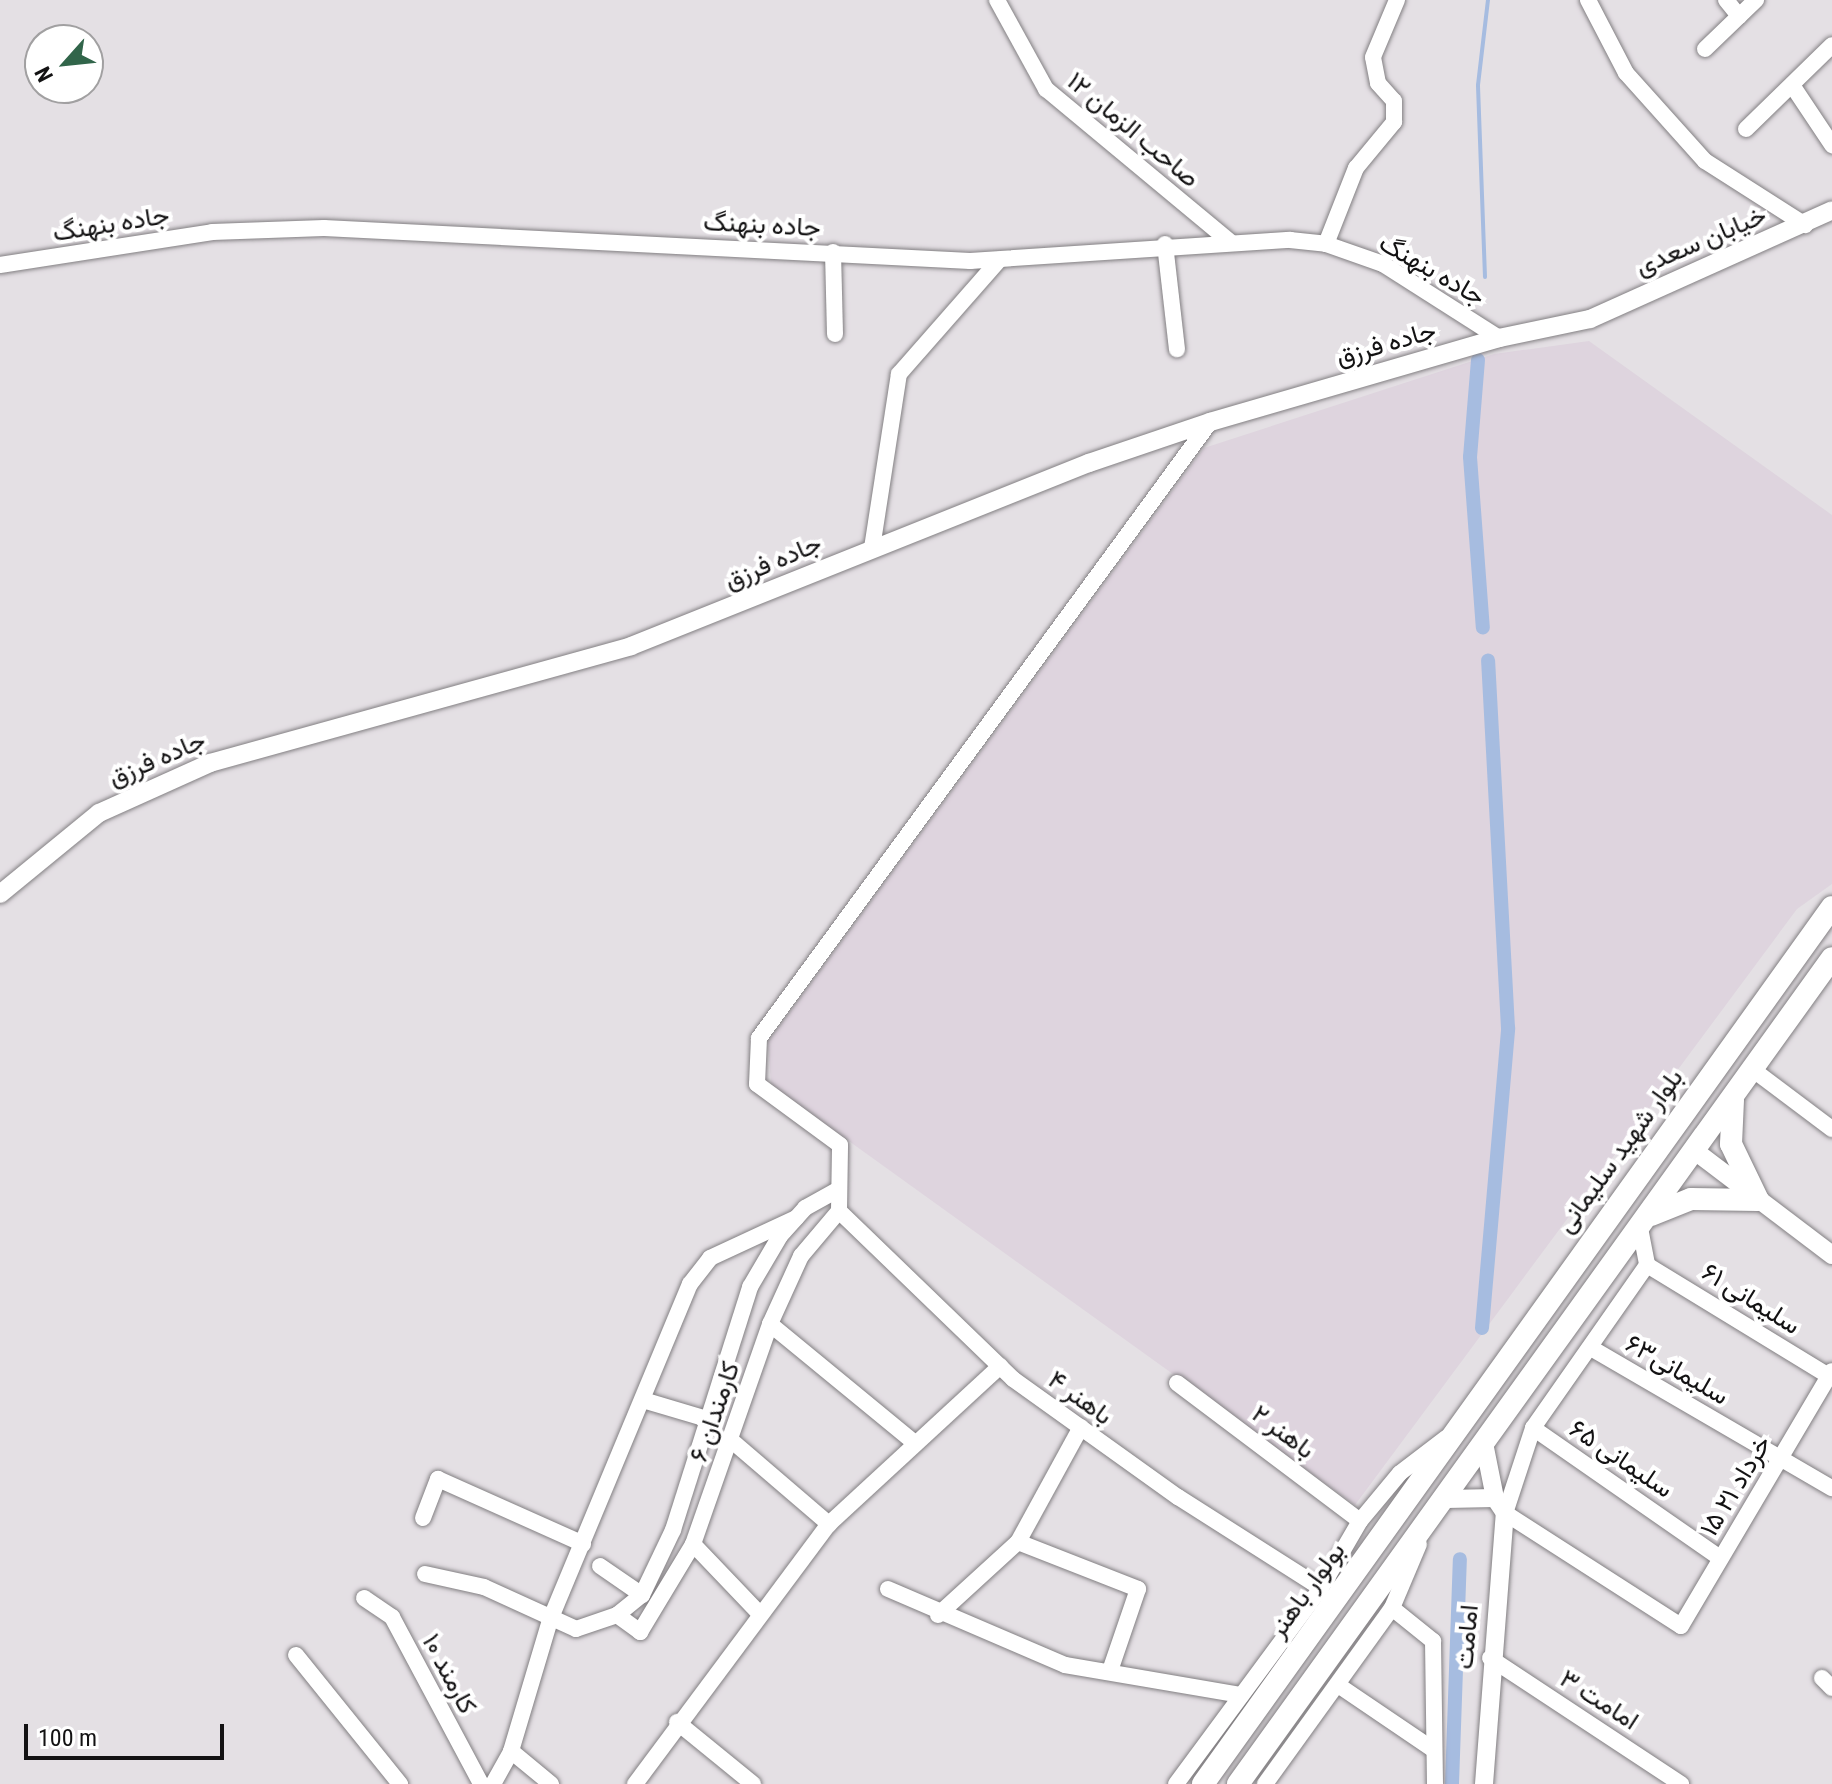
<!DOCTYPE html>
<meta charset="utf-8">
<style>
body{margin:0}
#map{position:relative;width:1832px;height:1784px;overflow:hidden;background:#e4e0e4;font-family:"Roboto Condensed",Vazirmatn,sans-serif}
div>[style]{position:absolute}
.built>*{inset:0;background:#ded4de}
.stream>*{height:4px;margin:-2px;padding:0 2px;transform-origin:2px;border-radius:2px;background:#a6bce0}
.canal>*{height:14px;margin:-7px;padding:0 7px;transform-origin:7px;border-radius:7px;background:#a6bce0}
.roads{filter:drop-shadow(0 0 2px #827f82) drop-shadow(0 0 2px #827f82)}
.minor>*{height:16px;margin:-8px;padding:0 8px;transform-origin:8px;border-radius:8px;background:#fff}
.tertiary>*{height:18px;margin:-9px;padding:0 9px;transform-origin:9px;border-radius:9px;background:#fff}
.secondary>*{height:22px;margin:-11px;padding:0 11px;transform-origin:11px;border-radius:11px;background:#fff}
span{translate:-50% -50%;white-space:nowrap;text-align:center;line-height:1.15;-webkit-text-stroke:8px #fff;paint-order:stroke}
.street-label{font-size:26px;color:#131213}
.north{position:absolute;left:24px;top:24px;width:80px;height:80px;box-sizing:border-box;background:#fff;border:2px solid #a1a0a1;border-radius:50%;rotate:243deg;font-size:22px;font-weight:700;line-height:32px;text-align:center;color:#131213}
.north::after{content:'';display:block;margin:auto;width:28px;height:36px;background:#31654a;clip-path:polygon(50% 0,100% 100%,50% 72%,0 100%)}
.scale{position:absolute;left:24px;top:1724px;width:200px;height:36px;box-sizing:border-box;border:4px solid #131213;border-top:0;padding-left:10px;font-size:24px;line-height:28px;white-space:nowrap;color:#131213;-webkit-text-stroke:6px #fff;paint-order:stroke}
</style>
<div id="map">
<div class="built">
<div style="clip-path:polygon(1589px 341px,1832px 515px,1832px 884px,1797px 909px,1355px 1505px,771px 1085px,768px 1042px,1204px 448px,1494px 354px)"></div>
</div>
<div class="stream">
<div style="left:1485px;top:277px;width:192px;rotate:-92.1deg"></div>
<div style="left:1478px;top:85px;width:86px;rotate:-83.3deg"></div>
</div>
<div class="canal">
<div style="left:1478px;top:360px;width:97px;rotate:94.7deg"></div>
<div style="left:1470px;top:457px;width:171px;rotate:85.7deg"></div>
<div style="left:1482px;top:1328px;width:301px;rotate:-85deg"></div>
<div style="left:1508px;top:1028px;width:368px;rotate:-93.1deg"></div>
<div style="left:1452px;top:1784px;width:225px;rotate:-88deg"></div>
</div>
<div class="roads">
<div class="minor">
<div style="left:997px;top:0;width:102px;rotate:61.2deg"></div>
<div style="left:1046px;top:89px;width:239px;rotate:39.7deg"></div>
<div style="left:1588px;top:0;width:82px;rotate:62.5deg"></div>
<div style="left:1626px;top:73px;width:118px;rotate:48.1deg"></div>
<div style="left:1705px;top:161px;width:119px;rotate:32.6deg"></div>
<div style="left:1726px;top:0;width:21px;rotate:51deg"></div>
<div style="left:1705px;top:49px;width:71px;rotate:-43.9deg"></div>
<div style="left:1794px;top:88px;width:69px;rotate:56.3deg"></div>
<div style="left:1746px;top:129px;width:120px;rotate:-44.3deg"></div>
<div style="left:1165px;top:244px;width:106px;rotate:83.5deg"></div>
<div style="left:1326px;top:244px;width:82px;rotate:-68.5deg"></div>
<div style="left:1356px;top:168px;width:60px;rotate:-50.4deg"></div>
<div style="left:1394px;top:122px;width:21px;rotate:-90deg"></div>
<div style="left:1394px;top:101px;width:24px;rotate:-132deg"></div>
<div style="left:1378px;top:83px;width:26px;rotate:-101deg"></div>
<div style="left:1373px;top:57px;width:62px;rotate:-67.2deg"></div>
<div style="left:833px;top:252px;width:82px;rotate:88.6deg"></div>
<div style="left:0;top:265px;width:215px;rotate:-8.8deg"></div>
<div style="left:212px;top:232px;width:112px;rotate:-2deg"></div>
<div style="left:324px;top:228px;width:647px;rotate:2.92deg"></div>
<div style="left:970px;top:261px;width:321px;rotate:-3.8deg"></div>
<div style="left:1290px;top:240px;width:36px;rotate:6deg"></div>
<div style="left:1326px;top:244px;width:60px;rotate:19.3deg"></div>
<div style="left:1383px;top:264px;width:138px;rotate:32.5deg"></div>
<div style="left:872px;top:548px;width:176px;rotate:-81.2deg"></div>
<div style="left:899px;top:374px;width:152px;rotate:-48.7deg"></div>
<div style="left:1752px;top:1069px;width:100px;rotate:36.9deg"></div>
<div style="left:839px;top:1211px;width:66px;rotate:-89.1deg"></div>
<div style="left:840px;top:1145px;width:103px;rotate:-143.7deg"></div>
<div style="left:757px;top:1084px;width:46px;rotate:-87.5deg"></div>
<div style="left:759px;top:1038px;width:763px;rotate:-53.79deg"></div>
<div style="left:839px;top:1211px;width:242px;rotate:44deg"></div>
<div style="left:1013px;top:1379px;width:203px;rotate:35.6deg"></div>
<div style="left:1178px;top:1497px;width:169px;rotate:32.5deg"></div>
<div style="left:1640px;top:1228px;width:38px;rotate:79deg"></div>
<div style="left:1647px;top:1265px;width:199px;rotate:125deg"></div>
<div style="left:1533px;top:1428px;width:89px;rotate:108.2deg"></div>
<div style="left:1505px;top:1513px;width:209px;rotate:32.7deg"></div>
<div style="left:1681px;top:1626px;width:296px;rotate:-59.4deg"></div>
<div style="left:1647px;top:1265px;width:213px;rotate:31.4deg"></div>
<div style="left:770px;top:1324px;width:188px;rotate:39.4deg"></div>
<div style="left:1591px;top:1348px;width:279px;rotate:30.2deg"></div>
<div style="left:1177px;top:1383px;width:229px;rotate:37deg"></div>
<div style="left:643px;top:1400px;width:67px;rotate:16.5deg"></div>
<div style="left:1533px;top:1428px;width:228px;rotate:34.8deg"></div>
<div style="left:732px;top:1441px;width:128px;rotate:40.6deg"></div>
<div style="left:423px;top:1518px;width:42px;rotate:-69deg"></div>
<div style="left:438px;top:1479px;width:159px;rotate:24.1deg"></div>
<div style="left:1018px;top:1542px;width:129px;rotate:21.4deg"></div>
<div style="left:1138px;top:1589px;width:87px;rotate:108.9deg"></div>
<div style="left:693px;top:1544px;width:95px;rotate:46.3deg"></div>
<div style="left:600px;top:1566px;width:51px;rotate:34.6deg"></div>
<div style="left:425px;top:1574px;width:60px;rotate:12.4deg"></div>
<div style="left:484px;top:1587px;width:101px;rotate:24.5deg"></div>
<div style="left:576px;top:1629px;width:43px;rotate:-18.9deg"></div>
<div style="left:617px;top:1615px;width:29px;rotate:36deg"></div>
<div style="left:640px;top:1632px;width:103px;rotate:-58.9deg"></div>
<div style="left:693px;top:1544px;width:233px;rotate:-70.7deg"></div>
<div style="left:770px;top:1324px;width:75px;rotate:-65.5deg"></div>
<div style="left:801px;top:1256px;width:59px;rotate:-49.8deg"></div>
<div style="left:888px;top:1589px;width:193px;rotate:23.2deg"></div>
<div style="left:1065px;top:1665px;width:179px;rotate:9.7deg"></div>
<div style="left:364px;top:1598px;width:34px;rotate:34deg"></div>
<div style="left:392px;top:1617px;width:189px;rotate:61.9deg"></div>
<div style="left:1392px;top:1608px;width:53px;rotate:38.8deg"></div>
<div style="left:1433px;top:1641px;width:143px;rotate:89.2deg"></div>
<div style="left:617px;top:1615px;width:32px;rotate:-39deg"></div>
<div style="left:642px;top:1595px;width:72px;rotate:-64.5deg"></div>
<div style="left:673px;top:1530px;width:255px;rotate:-72.4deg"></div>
<div style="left:750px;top:1287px;width:59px;rotate:-59.5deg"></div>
<div style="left:780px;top:1236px;width:38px;rotate:-48deg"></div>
<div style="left:805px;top:1208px;width:37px;rotate:-29deg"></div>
<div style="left:938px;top:1615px;width:108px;rotate:-42.4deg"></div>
<div style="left:1018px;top:1542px;width:131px;rotate:-61.3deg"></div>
<div style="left:296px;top:1655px;width:166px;rotate:51.1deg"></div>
<div style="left:1490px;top:1658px;width:229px;rotate:33.4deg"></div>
<div style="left:1822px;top:1678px;width:14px;rotate:45deg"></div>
<div style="left:1338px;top:1685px;width:116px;rotate:34.1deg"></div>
<div style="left:677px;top:1722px;width:98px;rotate:39.2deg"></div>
<div style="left:511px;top:1751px;width:52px;rotate:39.5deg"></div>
<div style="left:493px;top:1784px;width:38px;rotate:-61deg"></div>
<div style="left:511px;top:1751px;width:137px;rotate:-73.4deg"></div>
<div style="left:550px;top:1620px;width:364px;rotate:-67.4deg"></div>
<div style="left:690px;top:1284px;width:33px;rotate:-52deg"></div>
<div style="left:710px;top:1258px;width:95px;rotate:-24.9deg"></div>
<div style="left:635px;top:1784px;width:324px;rotate:-53.3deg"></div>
<div style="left:829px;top:1524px;width:233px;rotate:-42.7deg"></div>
<div style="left:1176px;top:1784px;width:244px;rotate:-53.5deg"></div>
<div style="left:1321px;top:1588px;width:78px;rotate:-59.8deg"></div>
<div style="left:1360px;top:1521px;width:62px;rotate:-50.2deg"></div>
<div style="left:1400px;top:1473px;width:58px;rotate:-37.3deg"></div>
<div style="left:1265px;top:1784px;width:217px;rotate:-54.2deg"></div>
<div style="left:1392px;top:1608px;width:69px;rotate:-67.1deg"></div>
</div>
<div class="tertiary">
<div style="left:0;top:894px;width:128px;rotate:-39.3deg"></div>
<div style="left:99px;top:813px;width:122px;rotate:-24.2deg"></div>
<div style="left:210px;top:763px;width:437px;rotate:-15.5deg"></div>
<div style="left:631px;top:646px;width:493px;rotate:-21.8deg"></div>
<div style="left:1089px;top:463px;width:128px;rotate:-18.7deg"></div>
<div style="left:1210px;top:422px;width:301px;rotate:-16.2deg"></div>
<div style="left:1499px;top:338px;width:93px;rotate:-11.8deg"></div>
<div style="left:1590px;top:319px;width:265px;rotate:-24.2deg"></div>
<div style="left:1695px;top:1151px;width:172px;rotate:37.2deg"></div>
<div style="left:1446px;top:1499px;width:49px;rotate:-1.2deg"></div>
<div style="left:1495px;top:1498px;width:51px;rotate:-101.3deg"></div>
<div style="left:1484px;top:1784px;width:272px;rotate:-85.6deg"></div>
<div style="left:1505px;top:1513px;width:18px;rotate:-124deg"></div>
</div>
<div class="secondary">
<div style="left:1733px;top:1100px;width:44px;rotate:92.6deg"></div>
<div style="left:1731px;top:1144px;width:62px;rotate:64.3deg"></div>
<div style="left:1651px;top:1215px;width:43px;rotate:-21.8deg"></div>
<div style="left:1691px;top:1199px;width:67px;rotate:0.9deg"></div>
<div style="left:1203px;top:1784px;width:1079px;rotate:-54.35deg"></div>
<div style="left:1238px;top:1784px;width:1017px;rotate:-54.28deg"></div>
</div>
</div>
<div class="street-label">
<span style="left:1133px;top:130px;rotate:40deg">صاحب الزمان ۱۲</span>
<span style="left:111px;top:224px;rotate:-9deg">جاده بنهنگ</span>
<span style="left:762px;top:225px;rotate:3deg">جاده بنهنگ</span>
<span style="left:1701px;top:241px;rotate:-23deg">خیابان سعدی</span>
<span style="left:1432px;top:270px;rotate:30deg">جاده بنهنگ</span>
<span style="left:1386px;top:344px;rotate:-16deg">جاده فرزق</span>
<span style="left:773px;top:562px;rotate:-23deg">جاده فرزق</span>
<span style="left:157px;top:759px;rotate:-23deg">جاده فرزق</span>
<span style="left:1620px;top:1151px;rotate:-54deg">بلوار شهید سلیمانی</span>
<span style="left:1751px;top:1299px;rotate:32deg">سلیمانی ۶۱</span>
<span style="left:1677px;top:1370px;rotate:30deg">سلیمانی۶۳</span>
<span style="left:1080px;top:1398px;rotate:36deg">باهنر ۴</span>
<span style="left:715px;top:1412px;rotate:-71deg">کارمندان ۶</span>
<span style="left:1283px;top:1432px;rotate:37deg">باهنر ۲</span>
<span style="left:1621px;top:1459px;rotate:34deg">سلیمانی ۶۵</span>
<span style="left:1736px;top:1486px;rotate:-59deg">۱۵ خرداد ۲١</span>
<span style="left:1307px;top:1590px;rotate:-54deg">بولوار باهنر</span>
<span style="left:1467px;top:1637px;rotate:-85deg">امامت</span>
<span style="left:449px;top:1674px;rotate:62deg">کارمند ۱۰</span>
<span style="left:1599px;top:1700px;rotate:33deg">امامت ۳</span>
</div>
<div class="north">N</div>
<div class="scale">100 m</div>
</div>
